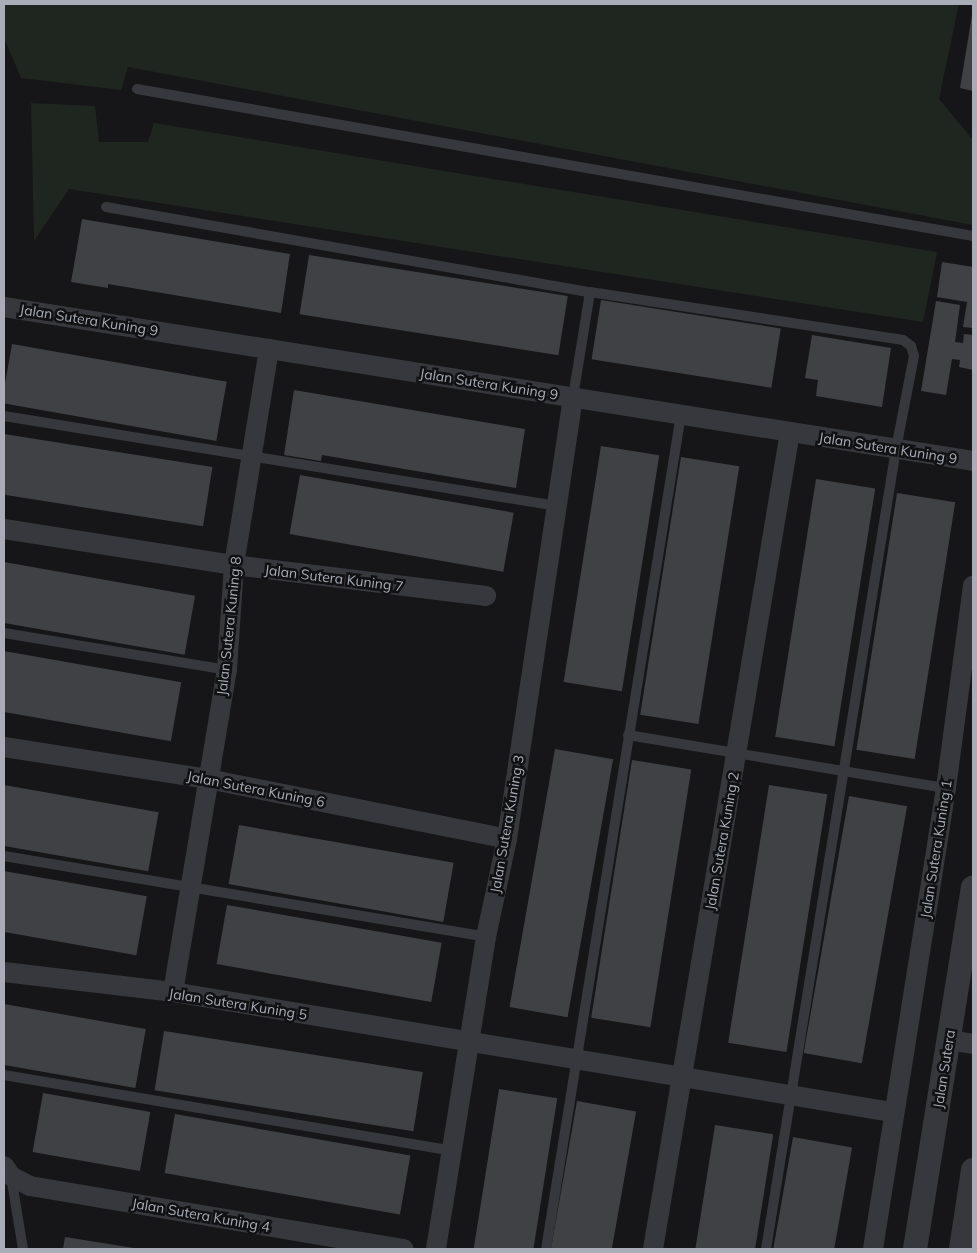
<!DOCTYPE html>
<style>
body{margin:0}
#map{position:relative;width:977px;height:1253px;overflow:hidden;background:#161618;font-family:Mulish,sans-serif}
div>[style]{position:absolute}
.green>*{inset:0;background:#1e261f}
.building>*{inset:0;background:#404145;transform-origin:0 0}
.service>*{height:10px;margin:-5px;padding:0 5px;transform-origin:5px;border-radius:5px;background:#37383d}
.minor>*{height:20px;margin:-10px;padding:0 10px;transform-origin:10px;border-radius:10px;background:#37383d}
.tertiary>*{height:24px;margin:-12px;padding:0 12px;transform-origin:12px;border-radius:12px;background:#37383d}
span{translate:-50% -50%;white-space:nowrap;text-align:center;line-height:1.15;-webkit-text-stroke:5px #111113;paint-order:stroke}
.street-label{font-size:14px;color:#a8adb8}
.frame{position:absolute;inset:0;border:5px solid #a8adb8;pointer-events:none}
</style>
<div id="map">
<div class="green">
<div style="clip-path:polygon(4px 4px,959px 4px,939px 99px,973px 140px,973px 225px,128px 67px,121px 90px,21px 78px,4px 38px)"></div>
<div style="clip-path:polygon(31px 103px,95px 106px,99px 142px,148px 142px,154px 123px,937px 252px,923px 322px,69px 189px,34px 241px)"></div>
</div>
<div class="building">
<div style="clip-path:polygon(972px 15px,973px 15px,973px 91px,960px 88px)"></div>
<div style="clip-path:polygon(82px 219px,290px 254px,281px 313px,108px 284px,108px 288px,71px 282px)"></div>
<div style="left:309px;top:255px;width:262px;height:60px;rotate:9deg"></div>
<div style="clip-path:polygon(942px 262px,973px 267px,973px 328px,963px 327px,967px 302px,937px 297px)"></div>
<div style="left:601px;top:300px;width:182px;height:60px;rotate:9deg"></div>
<div style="clip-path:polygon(936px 301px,960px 305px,955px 342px,963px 343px,964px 334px,973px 335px,973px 370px,959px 367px,960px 360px,952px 359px,946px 395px,921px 391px)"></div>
<div style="clip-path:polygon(812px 335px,891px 348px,882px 407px,816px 396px,818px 380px,805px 378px)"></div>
<div style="left:12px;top:344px;width:218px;height:60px;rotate:10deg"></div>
<div style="clip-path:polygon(294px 390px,525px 429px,516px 488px,322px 455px,321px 461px,284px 455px)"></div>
<div style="left:4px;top:434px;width:211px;height:60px;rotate:9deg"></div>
<div style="left:601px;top:446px;width:59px;height:239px;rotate:9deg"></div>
<div style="left:681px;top:457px;width:59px;height:261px;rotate:9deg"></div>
<div style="left:300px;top:475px;width:217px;height:60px;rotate:10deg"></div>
<div style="left:816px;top:479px;width:60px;height:261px;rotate:9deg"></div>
<div style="left:897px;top:493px;width:59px;height:260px;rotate:9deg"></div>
<div style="left:4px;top:562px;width:194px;height:60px;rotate:10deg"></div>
<div style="left:4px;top:651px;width:180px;height:60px;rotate:10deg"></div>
<div style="left:555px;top:749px;width:59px;height:262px;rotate:10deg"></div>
<div style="left:632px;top:760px;width:60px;height:261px;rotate:9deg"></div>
<div style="left:4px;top:785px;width:157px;height:60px;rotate:10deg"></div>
<div style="left:769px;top:785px;width:59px;height:261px;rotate:9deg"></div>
<div style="left:849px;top:796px;width:59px;height:261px;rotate:10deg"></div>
<div style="left:239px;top:825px;width:218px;height:60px;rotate:10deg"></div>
<div style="left:4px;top:871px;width:145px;height:60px;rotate:10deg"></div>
<div style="left:227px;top:905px;width:218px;height:60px;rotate:10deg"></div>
<div style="left:4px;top:1004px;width:144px;height:60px;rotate:10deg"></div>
<div style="left:164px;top:1031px;width:262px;height:60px;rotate:9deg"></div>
<div style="left:499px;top:1089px;width:59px;height:162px;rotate:9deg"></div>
<div style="left:43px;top:1093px;width:109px;height:60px;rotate:10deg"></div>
<div style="left:577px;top:1101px;width:60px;height:150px;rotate:10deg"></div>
<div style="left:175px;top:1114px;width:239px;height:60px;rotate:10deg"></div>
<div style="left:715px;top:1125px;width:59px;height:126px;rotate:9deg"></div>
<div style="left:793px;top:1137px;width:60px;height:114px;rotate:10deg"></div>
<div style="clip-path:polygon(65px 1237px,134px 1248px,134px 1249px,63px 1249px)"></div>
</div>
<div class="service">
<div style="left:137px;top:89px;width:849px;rotate:9.97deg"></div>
<div style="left:106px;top:207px;width:491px;rotate:10deg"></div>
<div style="left:590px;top:292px;width:317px;rotate:8.7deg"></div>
<div style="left:903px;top:340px;width:10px;rotate:37deg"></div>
<div style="left:911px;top:346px;width:10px;rotate:73deg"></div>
<div style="left:914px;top:356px;width:95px;rotate:101deg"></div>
<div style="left:896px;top:449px;width:810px;rotate:99.23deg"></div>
<div style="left:573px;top:397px;width:106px;rotate:-80.8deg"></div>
<div style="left:4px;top:416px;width:560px;rotate:9.24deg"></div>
<div style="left:4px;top:633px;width:226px;rotate:9.4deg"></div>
<div style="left:628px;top:735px;width:322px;rotate:9.5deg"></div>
<div style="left:4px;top:856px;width:489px;rotate:9.5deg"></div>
<div style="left:4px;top:1075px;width:456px;rotate:9.6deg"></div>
<div style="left:11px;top:1176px;width:74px;rotate:80.7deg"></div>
<div style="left:546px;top:1249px;width:845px;rotate:-80.81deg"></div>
</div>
<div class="minor">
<div style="left:4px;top:307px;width:981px;rotate:9.03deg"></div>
<div style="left:4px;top:529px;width:233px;rotate:8.9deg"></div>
<div style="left:234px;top:565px;width:254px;rotate:7deg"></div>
<div style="left:4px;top:747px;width:206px;rotate:8.9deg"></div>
<div style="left:208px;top:779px;width:305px;rotate:11.3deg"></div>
<div style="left:4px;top:972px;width:170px;rotate:6.7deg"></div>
<div style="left:173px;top:992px;width:729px;rotate:9.48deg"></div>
<div style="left:173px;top:992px;width:326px;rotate:-80.5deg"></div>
<div style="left:227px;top:670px;width:105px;rotate:-86.2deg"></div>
<div style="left:234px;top:565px;width:219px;rotate:-80.8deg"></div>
<div style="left:949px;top:1040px;width:24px;rotate:9deg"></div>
<div style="left:4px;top:1166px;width:12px;rotate:55deg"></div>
<div style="left:11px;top:1176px;width:21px;rotate:28deg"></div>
<div style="left:30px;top:1186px;width:379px;rotate:9.6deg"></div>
<div style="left:436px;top:1249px;width:316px;rotate:-80.9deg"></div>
<div style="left:486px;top:937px;width:100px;rotate:-77.9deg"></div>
<div style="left:507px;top:839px;width:447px;rotate:-81.5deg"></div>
<div style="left:653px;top:1249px;width:828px;rotate:-80.48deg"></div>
<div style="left:873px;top:1249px;width:467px;rotate:-81deg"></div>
<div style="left:946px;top:788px;width:204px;rotate:-82.4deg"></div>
</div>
<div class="tertiary">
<div style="left:915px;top:1249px;width:366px;rotate:-80.9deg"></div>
<div style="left:961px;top:1249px;width:80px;rotate:-81.4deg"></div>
</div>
<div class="street-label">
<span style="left:89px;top:320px;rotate:9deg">Jalan Sutera Kuning 9</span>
<span style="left:489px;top:384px;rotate:9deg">Jalan Sutera Kuning 9</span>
<span style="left:888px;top:448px;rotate:9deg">Jalan Sutera Kuning 9</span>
<span style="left:334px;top:578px;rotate:7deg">Jalan Sutera Kuning 7</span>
<span style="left:229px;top:626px;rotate:-84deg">Jalan Sutera Kuning 8</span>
<span style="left:256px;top:789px;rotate:11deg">Jalan Sutera Kuning 6</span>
<span style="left:507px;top:824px;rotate:-80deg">Jalan Sutera Kuning 3</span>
<span style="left:722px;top:841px;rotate:-80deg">Jalan Sutera Kuning 2</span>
<span style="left:936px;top:849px;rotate:-81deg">Jalan Sutera Kuning 1</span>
<span style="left:238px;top:1004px;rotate:9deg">Jalan Sutera Kuning 5</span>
<span style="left:944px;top:1069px;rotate:-81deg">Jalan Sutera</span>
<span style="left:201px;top:1215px;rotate:10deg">Jalan Sutera Kuning 4</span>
</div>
<div class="frame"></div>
</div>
